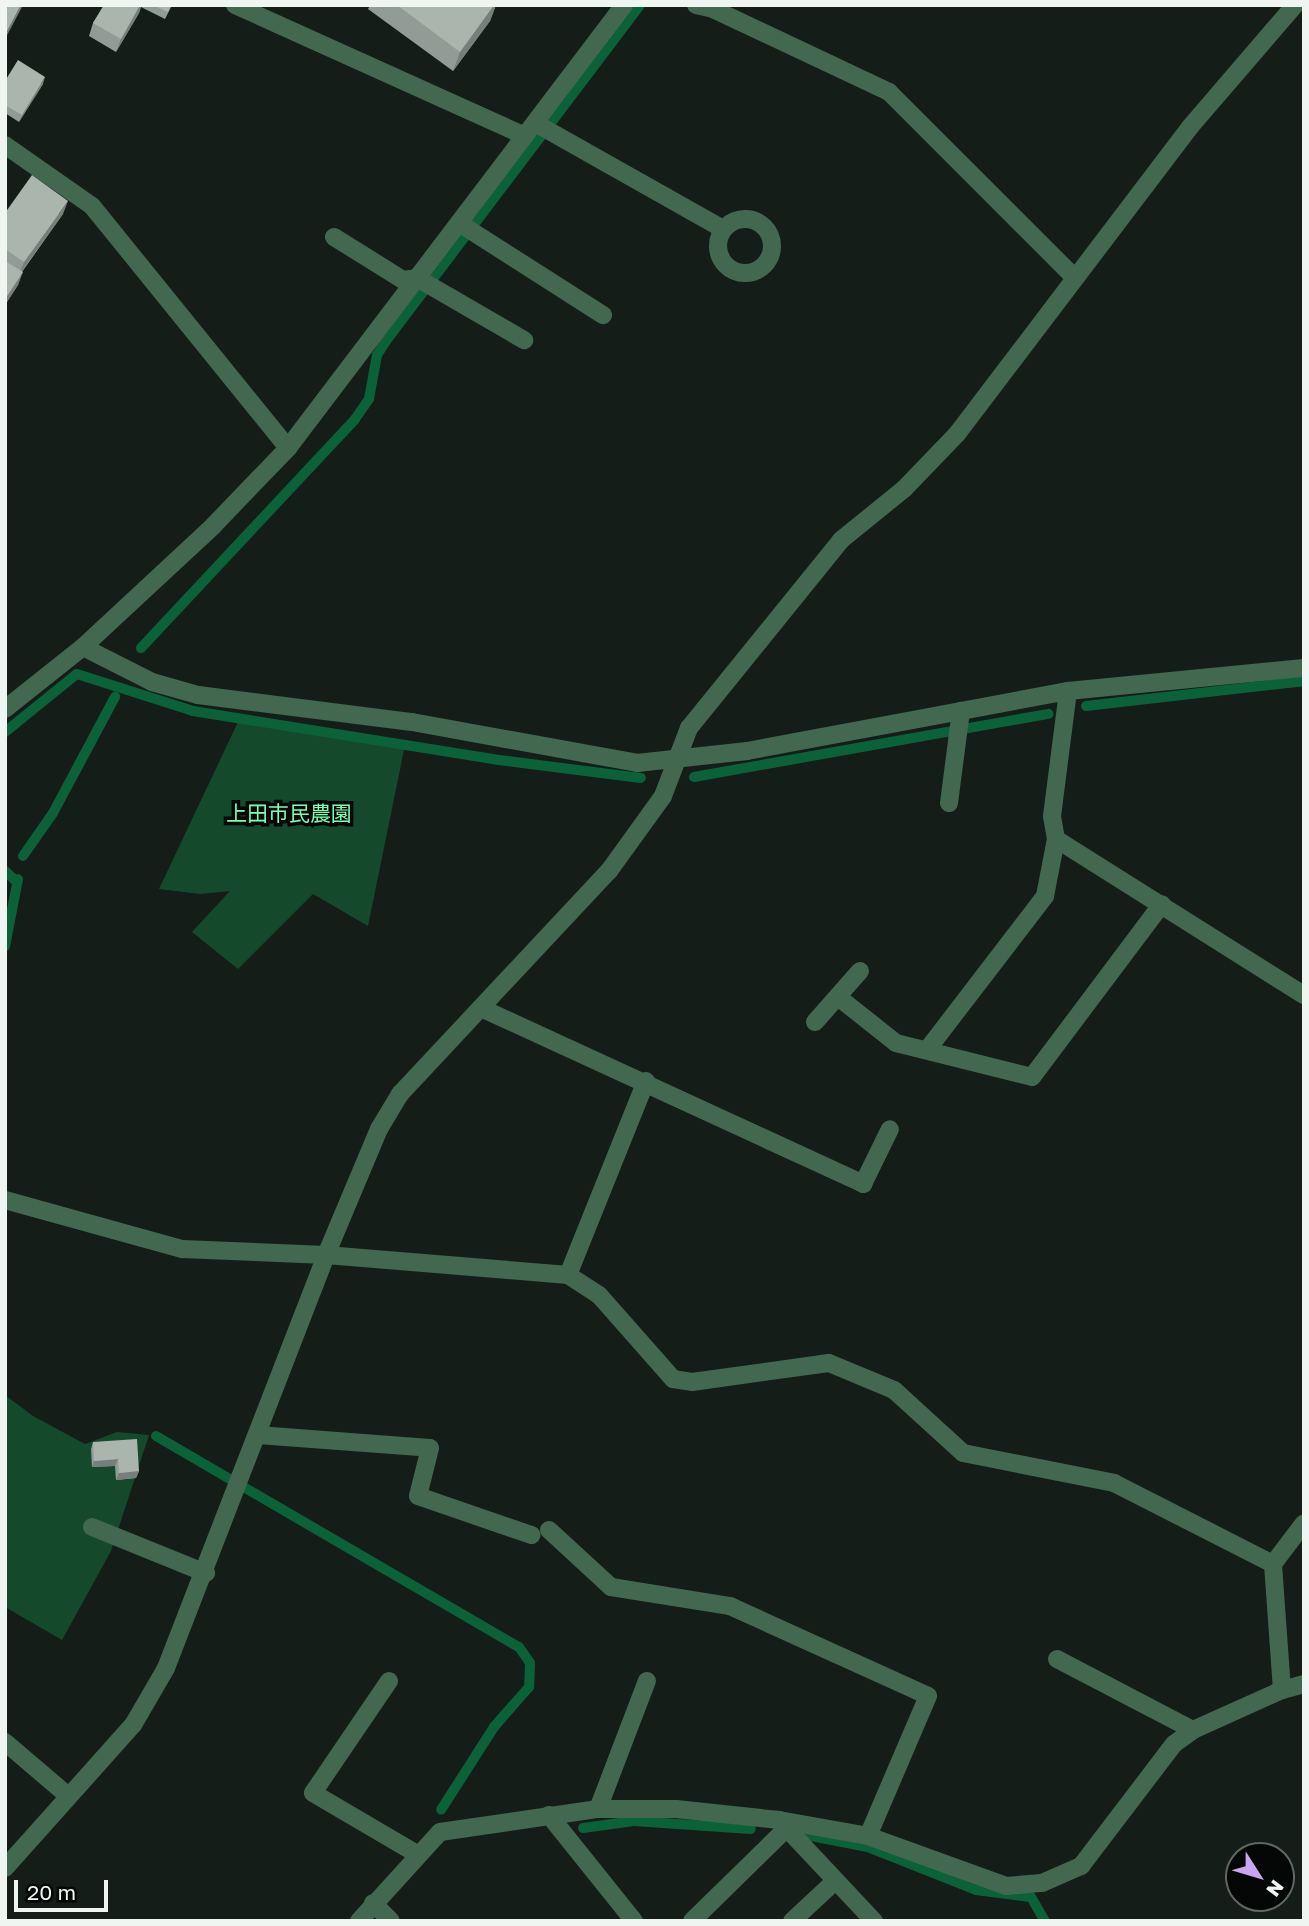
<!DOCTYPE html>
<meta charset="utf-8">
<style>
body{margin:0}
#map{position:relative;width:1309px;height:1926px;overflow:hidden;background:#151d18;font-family:"Golos Text","Noto Sans JP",sans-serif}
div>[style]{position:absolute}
.green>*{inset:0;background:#15492c}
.stream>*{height:10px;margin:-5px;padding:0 5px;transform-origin:5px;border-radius:5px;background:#0c6238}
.minor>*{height:18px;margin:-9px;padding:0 9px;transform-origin:9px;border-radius:9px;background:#436850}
.minor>.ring{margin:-9px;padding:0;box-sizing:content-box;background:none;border:18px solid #436850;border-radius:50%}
.wall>*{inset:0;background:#929c96}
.shaded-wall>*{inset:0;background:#777f7a}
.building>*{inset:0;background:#aab5ae}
span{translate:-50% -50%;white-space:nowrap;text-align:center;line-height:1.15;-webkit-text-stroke:7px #040705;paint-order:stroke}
.park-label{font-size:21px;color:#7cfeaf}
.frame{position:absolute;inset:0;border:7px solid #eff5f1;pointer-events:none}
.north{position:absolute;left:1225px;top:1842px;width:70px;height:70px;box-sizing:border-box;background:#040705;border:2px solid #626663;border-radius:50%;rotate:127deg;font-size:19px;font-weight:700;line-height:28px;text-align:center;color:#eff5f1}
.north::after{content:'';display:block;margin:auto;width:24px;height:32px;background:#c7a6ef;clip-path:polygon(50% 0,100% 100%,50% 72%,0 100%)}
.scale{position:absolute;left:14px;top:1880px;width:94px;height:32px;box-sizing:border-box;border:4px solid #eff5f1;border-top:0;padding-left:9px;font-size:21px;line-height:24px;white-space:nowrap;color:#eff5f1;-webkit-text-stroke:5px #040705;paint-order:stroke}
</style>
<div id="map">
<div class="green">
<div style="clip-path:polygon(238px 722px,405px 745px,368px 926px,313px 894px,238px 969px,192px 932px,230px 891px,200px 894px,159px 889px)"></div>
<div style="clip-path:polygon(5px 1395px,33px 1416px,85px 1444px,117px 1432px,149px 1435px,111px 1551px,62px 1640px,5px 1607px)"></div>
</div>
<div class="stream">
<div style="left:141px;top:648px;width:313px;rotate:-46.9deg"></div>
<div style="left:355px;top:419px;width:24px;rotate:-55deg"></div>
<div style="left:369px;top:399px;width:45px;rotate:-79.7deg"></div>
<div style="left:377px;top:355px;width:17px;rotate:-57deg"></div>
<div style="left:386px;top:341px;width:421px;rotate:-52.9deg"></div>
<div style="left:1086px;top:706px;width:219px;rotate:-6.5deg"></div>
<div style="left:5px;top:732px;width:92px;rotate:-38.9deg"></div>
<div style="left:77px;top:674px;width:122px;rotate:17.7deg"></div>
<div style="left:193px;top:711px;width:310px;rotate:9.1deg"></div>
<div style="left:499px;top:760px;width:143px;rotate:7.2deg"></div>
<div style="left:694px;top:777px;width:360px;rotate:-10.1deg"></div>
<div style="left:23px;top:856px;width:52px;rotate:-55.1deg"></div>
<div style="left:53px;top:813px;width:132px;rotate:-61.9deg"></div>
<div style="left:5px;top:871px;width:16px;rotate:43deg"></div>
<div style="left:5px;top:946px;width:68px;rotate:-79deg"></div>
<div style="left:156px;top:1436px;width:420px;rotate:30.2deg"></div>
<div style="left:519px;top:1647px;width:19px;rotate:55deg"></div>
<div style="left:530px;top:1663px;width:24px;rotate:92deg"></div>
<div style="left:529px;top:1687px;width:53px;rotate:131.2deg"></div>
<div style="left:494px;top:1727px;width:98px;rotate:122.6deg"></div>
<div style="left:583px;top:1828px;width:51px;rotate:-7.8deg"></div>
<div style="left:634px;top:1821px;width:117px;rotate:3.9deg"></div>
<div style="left:801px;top:1834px;width:68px;rotate:11deg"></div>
<div style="left:868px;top:1847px;width:116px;rotate:21.7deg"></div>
<div style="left:976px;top:1890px;width:55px;rotate:7.3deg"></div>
<div style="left:1031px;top:1897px;width:28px;rotate:60deg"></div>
</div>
<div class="minor">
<div style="left:235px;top:5px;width:318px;rotate:24.3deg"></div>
<div style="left:696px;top:5px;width:17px;rotate:13deg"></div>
<div style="left:713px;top:9px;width:195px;rotate:25.2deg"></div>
<div style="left:889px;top:92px;width:260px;rotate:45deg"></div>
<div style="left:535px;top:123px;width:216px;rotate:29.4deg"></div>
<div style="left:5px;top:145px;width:106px;rotate:35deg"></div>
<div style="left:92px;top:206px;width:311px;rotate:51deg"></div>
<div class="ring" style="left:718px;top:219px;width:36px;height:36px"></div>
<div style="left:459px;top:223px;width:171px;rotate:32.6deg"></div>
<div style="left:334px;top:237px;width:81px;rotate:31.9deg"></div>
<div style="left:403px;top:280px;width:14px;rotate:-8deg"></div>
<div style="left:417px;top:278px;width:124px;rotate:30.1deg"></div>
<div style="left:83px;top:647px;width:77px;rotate:26.9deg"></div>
<div style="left:152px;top:682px;width:48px;rotate:15.8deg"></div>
<div style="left:198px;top:695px;width:216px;rotate:7.2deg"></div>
<div style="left:412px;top:722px;width:229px;rotate:10.3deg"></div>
<div style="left:637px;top:763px;width:111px;rotate:-6.2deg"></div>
<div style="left:747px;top:751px;width:327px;rotate:-10.6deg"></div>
<div style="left:1068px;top:691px;width:237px;rotate:-5.6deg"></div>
<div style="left:5px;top:709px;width:100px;rotate:-38.5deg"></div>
<div style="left:83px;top:647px;width:178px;rotate:-42.9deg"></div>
<div style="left:213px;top:526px;width:108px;rotate:-46.1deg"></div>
<div style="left:288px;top:448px;width:556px;rotate:-52.82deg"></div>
<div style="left:949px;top:803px;width:93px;rotate:-82.6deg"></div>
<div style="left:1056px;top:839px;width:293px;rotate:32.2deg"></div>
<div style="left:838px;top:997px;width:74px;rotate:38.4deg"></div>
<div style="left:896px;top:1043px;width:140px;rotate:14deg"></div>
<div style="left:1032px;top:1077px;width:216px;rotate:-53.1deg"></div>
<div style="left:481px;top:1008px;width:421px;rotate:24.7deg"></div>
<div style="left:863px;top:1184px;width:61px;rotate:-63.9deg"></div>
<div style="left:815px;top:1022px;width:68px;rotate:-48.6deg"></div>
<div style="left:927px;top:1050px;width:194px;rotate:-52.5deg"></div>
<div style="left:1045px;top:896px;width:58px;rotate:-79.1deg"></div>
<div style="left:1056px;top:839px;width:23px;rotate:-100deg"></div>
<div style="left:1052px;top:816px;width:126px;rotate:-82.7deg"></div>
<div style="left:5px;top:1200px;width:184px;rotate:15.5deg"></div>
<div style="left:182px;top:1249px;width:144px;rotate:2.4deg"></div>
<div style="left:326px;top:1255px;width:243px;rotate:4.7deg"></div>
<div style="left:568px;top:1275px;width:37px;rotate:33deg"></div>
<div style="left:599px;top:1295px;width:112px;rotate:48.6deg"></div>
<div style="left:673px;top:1379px;width:19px;rotate:9deg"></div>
<div style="left:692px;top:1382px;width:138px;rotate:-7.9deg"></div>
<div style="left:829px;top:1363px;width:70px;rotate:22.6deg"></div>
<div style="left:894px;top:1390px;width:93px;rotate:42.4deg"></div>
<div style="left:963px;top:1453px;width:154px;rotate:11.2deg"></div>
<div style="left:1114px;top:1483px;width:178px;rotate:27deg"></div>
<div style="left:568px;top:1275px;width:209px;rotate:-68.1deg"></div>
<div style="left:258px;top:1435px;width:172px;rotate:4.3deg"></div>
<div style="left:430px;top:1448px;width:49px;rotate:104deg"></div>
<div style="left:418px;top:1496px;width:120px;rotate:19deg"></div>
<div style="left:92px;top:1527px;width:123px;rotate:22deg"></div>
<div style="left:549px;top:1530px;width:84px;rotate:42.6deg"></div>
<div style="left:611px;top:1587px;width:121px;rotate:9.1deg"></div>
<div style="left:730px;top:1606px;width:217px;rotate:24.4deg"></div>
<div style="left:928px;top:1696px;width:152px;rotate:113.2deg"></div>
<div style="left:1057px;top:1659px;width:153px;rotate:27.6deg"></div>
<div style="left:389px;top:1681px;width:135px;rotate:124.2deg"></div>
<div style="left:313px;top:1793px;width:121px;rotate:30.4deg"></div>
<div style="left:1282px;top:1690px;width:23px;rotate:-15deg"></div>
<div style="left:5px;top:1742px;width:82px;rotate:40.5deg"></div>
<div style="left:598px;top:1809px;width:137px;rotate:-69.1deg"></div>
<div style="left:549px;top:1815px;width:136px;rotate:51.3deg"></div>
<div style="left:779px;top:1820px;width:139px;rotate:46.8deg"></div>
<div style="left:5px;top:1868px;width:192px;rotate:-48.2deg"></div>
<div style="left:133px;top:1725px;width:66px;rotate:-59.9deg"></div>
<div style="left:166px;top:1668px;width:443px;rotate:-68.8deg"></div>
<div style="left:326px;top:1255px;width:137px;rotate:-67.2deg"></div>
<div style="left:379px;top:1129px;width:41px;rotate:-59deg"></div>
<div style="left:400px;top:1094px;width:306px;rotate:-46.9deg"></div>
<div style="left:609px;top:871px;width:92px;rotate:-54.2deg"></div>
<div style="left:663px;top:796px;width:73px;rotate:-69.1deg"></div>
<div style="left:689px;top:728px;width:242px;rotate:-51deg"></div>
<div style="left:841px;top:540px;width:81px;rotate:-39deg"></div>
<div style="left:904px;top:489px;width:76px;rotate:-46.1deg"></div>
<div style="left:957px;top:434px;width:385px;rotate:-52.8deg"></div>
<div style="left:1190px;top:127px;width:161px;rotate:-49.3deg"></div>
<div style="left:373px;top:1903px;width:25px;rotate:45deg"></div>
<div style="left:359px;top:1921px;width:120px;rotate:-47.7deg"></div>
<div style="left:440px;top:1832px;width:160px;rotate:-8.3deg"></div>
<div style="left:598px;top:1809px;width:78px"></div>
<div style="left:676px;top:1809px;width:104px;rotate:6.1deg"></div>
<div style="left:779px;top:1820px;width:90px;rotate:10.2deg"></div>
<div style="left:868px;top:1836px;width:147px;rotate:19.9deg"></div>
<div style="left:1006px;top:1886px;width:36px;rotate:-5deg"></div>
<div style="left:1042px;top:1883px;width:43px;rotate:-23.6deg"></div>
<div style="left:1081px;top:1866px;width:153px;rotate:-52.7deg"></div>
<div style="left:1174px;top:1744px;width:24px;rotate:-36deg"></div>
<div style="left:1193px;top:1730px;width:98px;rotate:-24.2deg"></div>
<div style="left:1282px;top:1690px;width:126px;rotate:-94.1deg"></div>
<div style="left:1273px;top:1564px;width:51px;rotate:-52.9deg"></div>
<div style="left:692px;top:1921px;width:132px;rotate:-44.4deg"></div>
<div style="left:792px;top:1921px;width:59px;rotate:-42.9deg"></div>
</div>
<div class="wall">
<div style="clip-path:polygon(104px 5px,172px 5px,165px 19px,141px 7px,139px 13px,116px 52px,89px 36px,93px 23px)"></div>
<div style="clip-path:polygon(370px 5px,496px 5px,490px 21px,453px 71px,368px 9px)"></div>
<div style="clip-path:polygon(5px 81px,43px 84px,19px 122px,5px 113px)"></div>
<div style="clip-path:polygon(5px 213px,63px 214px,22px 272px,18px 285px,5px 305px)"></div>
<div style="clip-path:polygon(93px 1442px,139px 1471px,136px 1478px,116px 1480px,115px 1466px,92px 1467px,91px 1449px)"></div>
</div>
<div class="shaded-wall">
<div style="clip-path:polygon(21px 5px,23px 5px,5px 39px,5px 35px)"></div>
<div style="clip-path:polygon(140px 5px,141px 5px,139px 13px,116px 52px,121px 39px)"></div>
<div style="clip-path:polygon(494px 5px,496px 5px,490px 21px,453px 71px,460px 52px)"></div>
<div style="clip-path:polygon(45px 77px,43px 84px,19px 122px,22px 115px)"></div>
<div style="clip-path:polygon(68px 201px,63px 214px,19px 275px,24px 262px)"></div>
<div style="clip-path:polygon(23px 272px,18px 285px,5px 305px,5px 299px)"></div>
<div style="clip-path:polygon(118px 1459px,115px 1466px,92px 1467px,94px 1461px)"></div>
<div style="clip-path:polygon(139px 1471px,136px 1478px,116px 1480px,119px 1473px)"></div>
</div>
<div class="building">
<div style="clip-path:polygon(5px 5px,21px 5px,5px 35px)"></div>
<div style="clip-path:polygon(104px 5px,140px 5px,121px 39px,93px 23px)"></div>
<div style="clip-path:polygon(153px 5px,171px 5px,168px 12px)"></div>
<div style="clip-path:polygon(397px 5px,494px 5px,460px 52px)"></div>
<div style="clip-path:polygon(18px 60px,45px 77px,22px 115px,5px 105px,5px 81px)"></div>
<div style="clip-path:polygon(32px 175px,68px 201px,24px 262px,5px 249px,5px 213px)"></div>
<div style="clip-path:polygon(5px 261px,23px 272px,5px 299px)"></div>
<div style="clip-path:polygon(137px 1439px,139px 1471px,119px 1473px,118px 1459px,94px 1461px,93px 1442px)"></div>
</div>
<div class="park-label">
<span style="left:289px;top:813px">上田市民農園</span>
</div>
<div class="frame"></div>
<div class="north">N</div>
<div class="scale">20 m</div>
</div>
